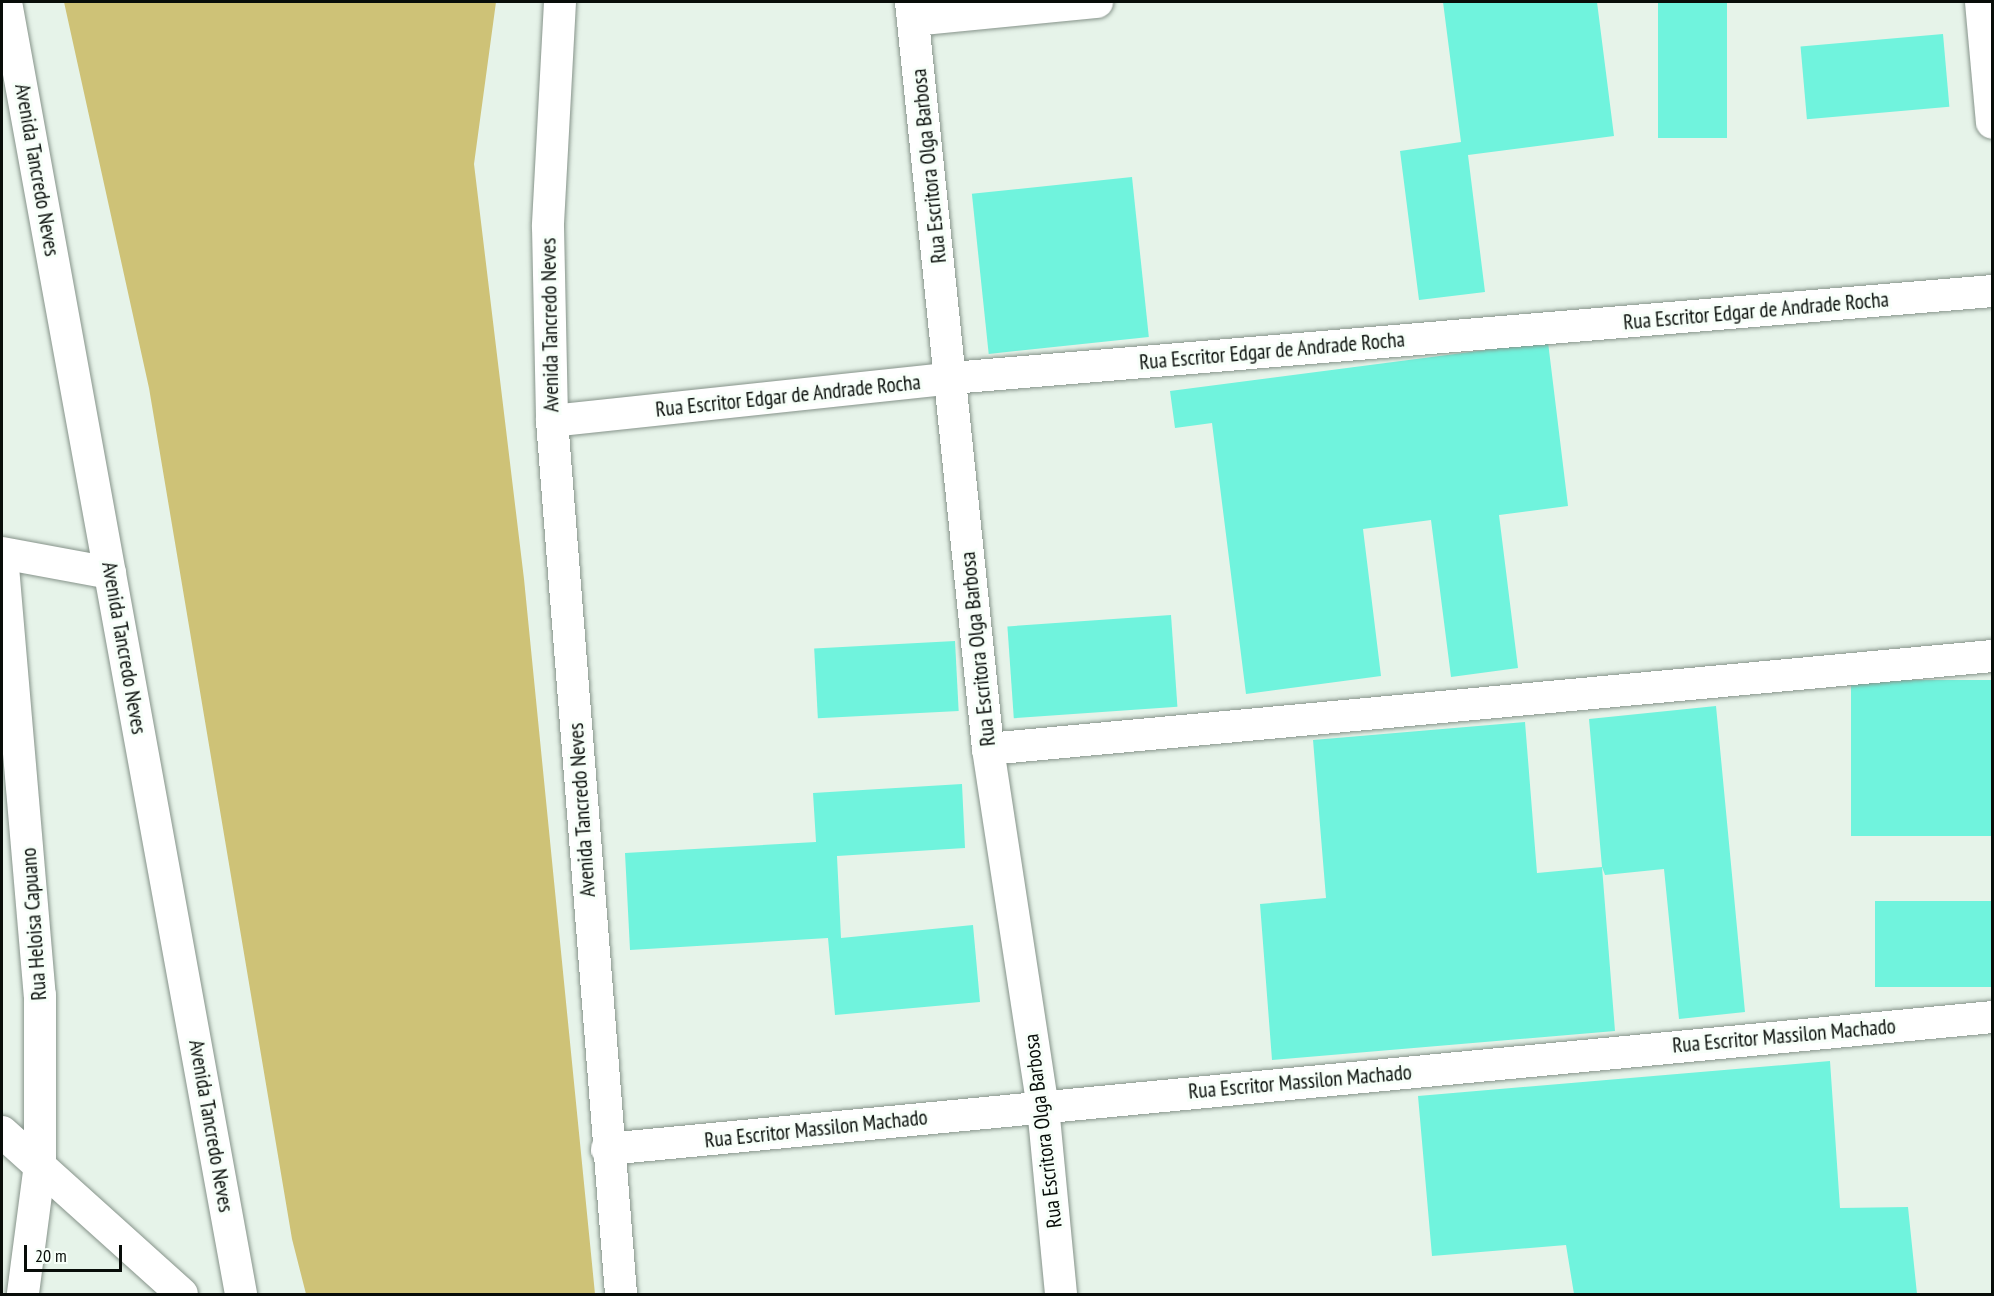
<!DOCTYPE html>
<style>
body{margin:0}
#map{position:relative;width:1994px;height:1296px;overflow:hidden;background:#e6f3e9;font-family:"PT Sans Narrow",sans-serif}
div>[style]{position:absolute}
.green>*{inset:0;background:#cec277}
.building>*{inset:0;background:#70f3dd;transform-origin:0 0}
.roads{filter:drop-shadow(0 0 2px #86938a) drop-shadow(0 0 2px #86938a)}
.minor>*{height:32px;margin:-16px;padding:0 16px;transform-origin:16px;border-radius:16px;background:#fff}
span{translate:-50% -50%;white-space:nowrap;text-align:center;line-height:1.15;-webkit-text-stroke:6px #f7fff9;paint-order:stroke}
.street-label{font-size:21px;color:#080d09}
.frame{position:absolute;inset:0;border:3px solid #080d09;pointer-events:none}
.scale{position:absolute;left:24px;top:1245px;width:98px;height:27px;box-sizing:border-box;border:3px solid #080d09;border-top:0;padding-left:8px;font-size:18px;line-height:21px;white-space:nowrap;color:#080d09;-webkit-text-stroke:4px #f7fff9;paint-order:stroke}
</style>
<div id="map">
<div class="green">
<div style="clip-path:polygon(64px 2px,496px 2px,474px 164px,524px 579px,595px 1294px,306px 1294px,292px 1239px,149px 388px)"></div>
</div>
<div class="building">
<div style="clip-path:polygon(1443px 2px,1597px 2px,1614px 136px,1468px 155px,1485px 292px,1419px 300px,1400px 151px,1461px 142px)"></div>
<div style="left:1658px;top:2px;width:69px;height:136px"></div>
<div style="left:1943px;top:34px;width:73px;height:143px;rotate:85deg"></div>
<div style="left:1132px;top:177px;width:161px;height:161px;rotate:84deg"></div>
<div style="clip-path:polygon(1548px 342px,1568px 506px,1499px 515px,1518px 668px,1451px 677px,1431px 520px,1363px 529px,1381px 676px,1246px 694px,1212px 423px,1175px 428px,1170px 391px)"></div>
<div style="left:1171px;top:615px;width:92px;height:164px;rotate:86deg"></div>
<div style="left:955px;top:641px;width:70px;height:141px;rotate:87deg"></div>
<div style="left:1992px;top:680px;width:156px;height:141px;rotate:90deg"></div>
<div style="clip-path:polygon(1716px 706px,1745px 1012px,1679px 1019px,1664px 869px,1605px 875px,1602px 867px,1589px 719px)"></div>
<div style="clip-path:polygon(1525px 722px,1537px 873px,1602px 867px,1615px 1031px,1272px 1060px,1260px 904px,1326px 898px,1313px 740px)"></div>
<div style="clip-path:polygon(962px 784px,965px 848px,837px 856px,841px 938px,973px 925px,980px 1002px,835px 1015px,828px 938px,630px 950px,625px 853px,816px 842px,813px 793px)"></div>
<div style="left:1992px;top:901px;width:86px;height:117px;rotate:90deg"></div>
<div style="clip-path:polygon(1830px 1061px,1840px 1208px,1908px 1207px,1917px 1294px,1574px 1294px,1566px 1245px,1432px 1256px,1418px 1096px)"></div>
</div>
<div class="roads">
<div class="minor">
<div style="left:6px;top:2px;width:1313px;rotate:79.69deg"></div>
<div style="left:560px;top:2px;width:225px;rotate:93.1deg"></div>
<div style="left:548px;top:227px;width:194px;rotate:88.8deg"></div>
<div style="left:552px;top:421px;width:876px;rotate:85.48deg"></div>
<div style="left:911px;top:2px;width:751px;rotate:84.11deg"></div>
<div style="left:988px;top:749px;width:362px;rotate:81.3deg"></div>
<div style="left:1043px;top:1107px;width:188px;rotate:84.5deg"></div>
<div style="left:1981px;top:2px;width:121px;rotate:84.8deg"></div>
<div style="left:913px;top:20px;width:185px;rotate:-5.6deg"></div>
<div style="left:552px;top:421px;width:402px;rotate:-6.1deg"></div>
<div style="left:952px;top:378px;width:1044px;rotate:-4.78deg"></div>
<div style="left:2px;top:553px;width:110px;rotate:10.5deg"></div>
<div style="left:2px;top:555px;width:442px;rotate:85.1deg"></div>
<div style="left:40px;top:995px;width:169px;rotate:90deg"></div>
<div style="left:40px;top:1164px;width:131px;rotate:97.5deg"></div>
<div style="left:988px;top:749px;width:1008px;rotate:-5.29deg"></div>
<div style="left:2px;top:1132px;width:242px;rotate:42deg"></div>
<div style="left:607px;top:1149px;width:1391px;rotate:-5.44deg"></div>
</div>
</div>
<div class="street-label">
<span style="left:929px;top:166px;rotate:-96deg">Rua Escritora Olga Barbosa</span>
<span style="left:37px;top:170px;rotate:80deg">Avenida Tancredo Neves</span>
<span style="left:1756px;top:311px;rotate:-5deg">Rua Escritor Edgar de Andrade Rocha</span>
<span style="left:550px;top:325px;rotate:-91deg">Avenida Tancredo Neves</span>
<span style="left:1272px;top:351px;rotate:-5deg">Rua Escritor Edgar de Andrade Rocha</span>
<span style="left:788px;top:396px;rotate:-6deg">Rua Escritor Edgar de Andrade Rocha</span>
<span style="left:124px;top:648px;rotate:80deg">Avenida Tancredo Neves</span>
<span style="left:978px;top:649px;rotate:-96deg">Rua Escritora Olga Barbosa</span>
<span style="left:582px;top:810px;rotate:-94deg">Avenida Tancredo Neves</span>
<span style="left:34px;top:924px;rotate:-94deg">Rua Heloisa Capuano</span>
<span style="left:1784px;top:1036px;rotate:-5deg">Rua Escritor Massilon Machado</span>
<span style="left:1300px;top:1082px;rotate:-5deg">Rua Escritor Massilon Machado</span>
<span style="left:211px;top:1126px;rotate:80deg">Avenida Tancredo Neves</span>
<span style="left:816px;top:1129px;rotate:-6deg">Rua Escritor Massilon Machado</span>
<span style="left:1043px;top:1131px;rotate:-97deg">Rua Escritora Olga Barbosa</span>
</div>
<div class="frame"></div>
<div class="scale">20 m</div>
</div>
